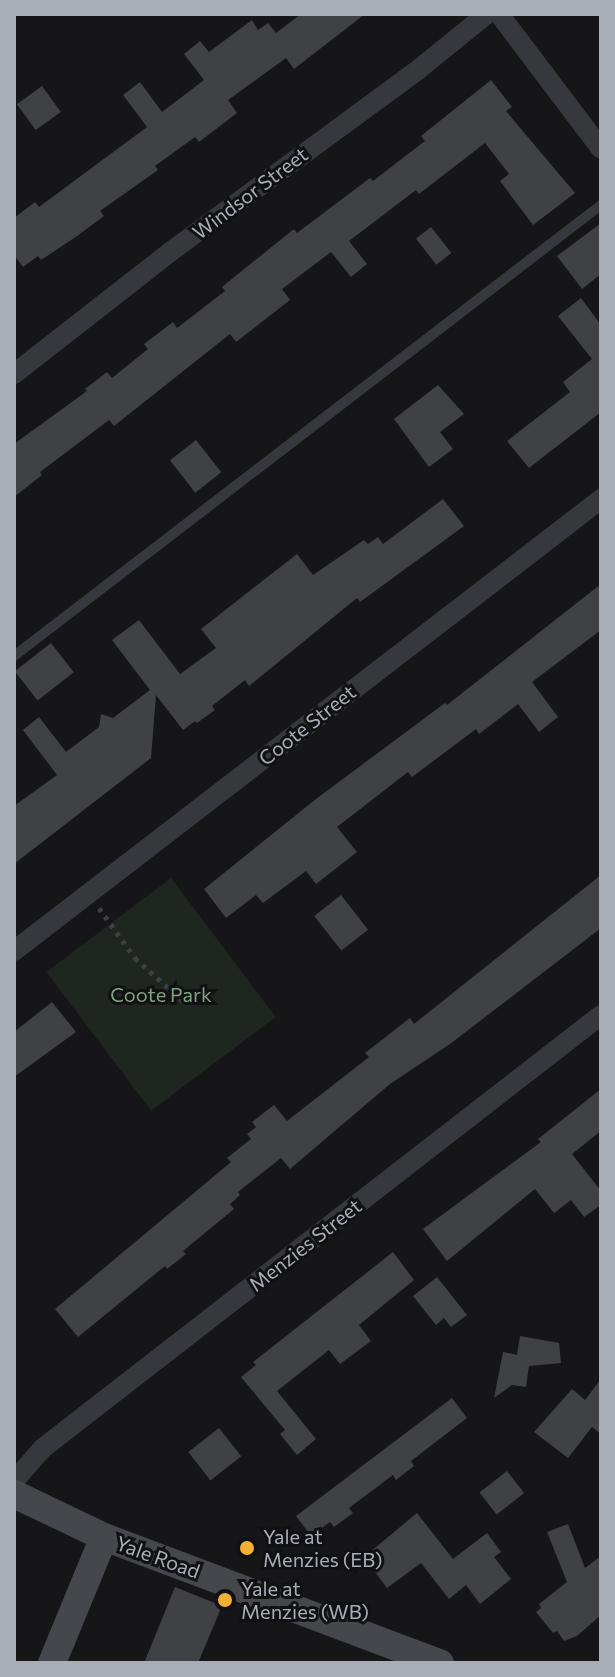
<!DOCTYPE html>
<style>
body{margin:0}
#map{position:relative;width:615px;height:1677px;overflow:hidden;background:#161618;font-family:Commissioner,sans-serif}
div>[style]{position:absolute}
.green>*{inset:0;background:#1e261f;transform-origin:0 0}
.building>*{inset:0;background:#404145;transform-origin:0 0}
.path>*{height:5px;margin-top:-2.5px;transform-origin:0;background:repeating-linear-gradient(90deg,#3d3f44 0 4px,transparent 0 10px)}
.lane>*{height:10px;margin:-5px;padding:0 5px;transform-origin:5px;border-radius:5px;background:#37383d}
.street>*{height:20px;margin:-10px;padding:0 10px;transform-origin:10px;border-radius:10px;background:#37383d}
.secondary>*{height:28px;margin:-14px;padding:0 14px;transform-origin:14px;border-radius:14px;background:#45474d}
.dots>*{width:22px;height:22px;translate:-50% -50%;box-sizing:border-box;border:4px solid #111113;border-radius:50%}
span{translate:-50% -50%;white-space:nowrap;text-align:center;line-height:1.15;-webkit-text-stroke:6px #111113;paint-order:stroke}
.street-label{font-size:20px;color:#a8adb8}
.park-label{font-size:20px;color:#7fa381}
.poi-label{font-size:20px;color:#a8adb8}
.left{translate:0 -50%;text-align:left}
.frame{position:absolute;inset:0;border:16px solid #a8adb8;pointer-events:none}
</style>
<div id="map">
<div class="green">
<div style="left:171px;top:878px;width:174px;height:156px;rotate:53deg"></div>
</div>
<div class="building">
<div style="clip-path:polygon(301px 14px,365px 14px,294px 69px,286px 58px,228px 100px,237px 113px,199px 142px,195px 137px,155px 166px,158px 170px,100px 211px,104px 216px,77px 236px,41px 260px,38px 256px,23px 267px,14px 255px,14px 218px,35px 202px,39px 207px,147px 127px,123px 95px,140px 82px,162px 112px,204px 80px,184px 54px,200px 41px,209px 52px,252px 20px,258px 30px,268px 23px,276px 33px)"></div>
<div style="clip-path:polygon(491px 80px,512px 107px,506px 111px,575px 193px,533px 225px,500px 181px,509px 174px,485px 143px,419px 194px,416px 190px,349px 241px,367px 264px,351px 277px,331px 252px,282px 289px,290px 300px,236px 342px,230px 334px,114px 426px,109px 420px,40px 472px,42px 475px,14px 497px,14px 444px,87px 391px,85px 389px,107px 372px,112px 378px,148px 349px,144px 344px,173px 322px,177px 328px,225px 291px,222px 287px,294px 229px,297px 233px,370px 178px,373px 181px,425px 141px,421px 136px)"></div>
<div style="left:42px;top:86px;width:32px;height:31px;rotate:54deg"></div>
<div style="clip-path:polygon(601px 223px,601px 274px,582px 289px,557px 256px)"></div>
<div style="left:431px;top:227px;width:33px;height:19px;rotate:52deg"></div>
<div style="clip-path:polygon(581px 298px,601px 325px,601px 412px,529px 468px,507px 441px,570px 392px,563px 382px,592px 359px,558px 316px)"></div>
<div style="clip-path:polygon(438px 385px,464px 414px,440px 432px,453px 449px,429px 467px,394px 419px)"></div>
<div style="left:196px;top:440px;width:41px;height:33px;rotate:52deg"></div>
<div style="clip-path:polygon(443px 499px,464px 526px,360px 602px,357px 598px,249px 686px,245px 680px,212px 706px,215px 710px,197px 723px,195px 721px,183px 730px,156px 695px,151px 758px,14px 864px,14px 806px,57px 775px,23px 730px,39px 717px,66px 752px,99px 727px,101px 714px,113px 718px,150px 690px,112px 640px,139px 620px,180px 674px,216px 648px,201px 629px,297px 554px,313px 575px,364px 540px,368px 544px,378px 537px,383px 544px)"></div>
<div style="clip-path:polygon(601px 584px,601px 630px,532px 682px,558px 717px,539px 732px,518px 704px,479px 734px,476px 729px,412px 777px,408px 772px,337px 827px,357px 852px,316px 884px,306px 871px,263px 903px,256px 895px,226px 918px,204px 889px,316px 799px,445px 703px,447px 705px)"></div>
<div style="left:51px;top:643px;width:37px;height:46px;rotate:52deg"></div>
<div style="clip-path:polygon(601px 875px,601px 928px,450px 1044px,390px 1084px,290px 1169px,281px 1158px,238px 1192px,240px 1195px,230px 1204px,234px 1209px,183px 1251px,186px 1254px,167px 1269px,165px 1266px,78px 1337px,55px 1309px,231px 1162px,227px 1158px,251px 1139px,247px 1134px,256px 1127px,252px 1122px,274px 1105px,287px 1121px,369px 1057px,365px 1053px,410px 1018px,414px 1024px)"></div>
<div style="left:341px;top:895px;width:44px;height:34px;rotate:52deg"></div>
<div style="clip-path:polygon(52px 1002px,76px 1032px,14px 1077px,14px 1032px)"></div>
<div style="clip-path:polygon(601px 1089px,601px 1131px,572px 1154px,601px 1191px,601px 1205px,584px 1217px,571px 1200px,554px 1213px,535px 1189px,447px 1261px,423px 1229px,541px 1142px,538px 1139px)"></div>
<div style="clip-path:polygon(393px 1252px,414px 1280px,359px 1325px,371px 1341px,340px 1364px,329px 1350px,277px 1391px,316px 1439px,297px 1455px,280px 1434px,285px 1430px,241px 1377px,256px 1365px,253px 1362px)"></div>
<div style="clip-path:polygon(437px 1277px,467px 1315px,451px 1327px,444px 1318px,436px 1325px,413px 1296px)"></div>
<div style="clip-path:polygon(520px 1336px,559px 1343px,561px 1363px,529px 1366px,526px 1387px,512px 1385px,494px 1398px,503px 1352px,517px 1355px)"></div>
<div style="clip-path:polygon(601px 1379px,601px 1434px,592px 1427px,568px 1458px,534px 1432px,572px 1389px,585px 1400px)"></div>
<div style="clip-path:polygon(452px 1398px,467px 1418px,411px 1461px,414px 1466px,396px 1480px,393px 1475px,349px 1508px,353px 1513px,334px 1527px,330px 1522px,311px 1536px,296px 1516px)"></div>
<div style="left:219px;top:1428px;width:36px;height:39px;rotate:52deg"></div>
<div style="left:507px;top:1471px;width:28px;height:35px;rotate:52deg"></div>
<div style="clip-path:polygon(417px 1513px,453px 1559px,487px 1533px,501px 1552px,494px 1557px,511px 1579px,480px 1604px,466px 1585px,449px 1599px,421px 1563px,387px 1588px,364px 1557px)"></div>
<div style="clip-path:polygon(568px 1524px,585px 1568px,601px 1556px,601px 1615px,577px 1636px,564px 1641px,557px 1631px,553px 1633px,536px 1612px,541px 1608px,539px 1604px,567px 1582px,547px 1532px)"></div>
<div style="clip-path:polygon(175px 1587px,222px 1606px,198px 1663px,144px 1663px)"></div>
</div>
<div class="path">
<div style="left:99px;top:908px;width:62px;rotate:54.2deg"></div>
<div style="left:135px;top:958px;width:66px;rotate:41.9deg"></div>
</div>
<div class="lane">
<div style="left:14px;top:656px;width:740px;rotate:-37.54deg"></div>
</div>
<div class="street">
<div style="left:499px;top:14px;width:169px;rotate:52.9deg"></div>
<div style="left:14px;top:374px;width:198px;rotate:-38deg"></div>
<div style="left:170px;top:252px;width:309px;rotate:-36.3deg"></div>
<div style="left:419px;top:69px;width:87px;rotate:-39deg"></div>
<div style="left:14px;top:951px;width:741px;rotate:-37.6deg"></div>
<div style="left:14px;top:1481px;width:44px;rotate:-48.7deg"></div>
<div style="left:43px;top:1448px;width:706px;rotate:-37.81deg"></div>
</div>
<div class="secondary">
<div style="left:14px;top:1494px;width:100px;rotate:25.5deg"></div>
<div style="left:104px;top:1537px;width:359px;rotate:20.6deg"></div>
<div style="left:52px;top:1663px;width:136px;rotate:-67.6deg"></div>
</div>
<div class="dots">
<div style="left:247px;top:1548px;background:#f2b134"></div>
<div style="left:225px;top:1600px;background:#f2b134"></div>
</div>
<div class="street-label">
<span style="left:250px;top:193px;rotate:-37deg">Windsor Street</span>
<span style="left:307px;top:725px;rotate:-38deg">Coote Street</span>
<span style="left:305px;top:1245px;rotate:-38deg">Menzies Street</span>
<span style="left:158px;top:1557px;rotate:20deg">Yale Road</span>
</div>
<div class="park-label">
<span style="left:161px;top:994px">Coote Park</span>
</div>
<div class="poi-label">
<span class="left" style="left:263px;top:1548px">Yale at<br>Menzies (EB)</span>
<span class="left" style="left:241px;top:1600px">Yale at<br>Menzies (WB)</span>
</div>
<div class="frame"></div>
</div>
